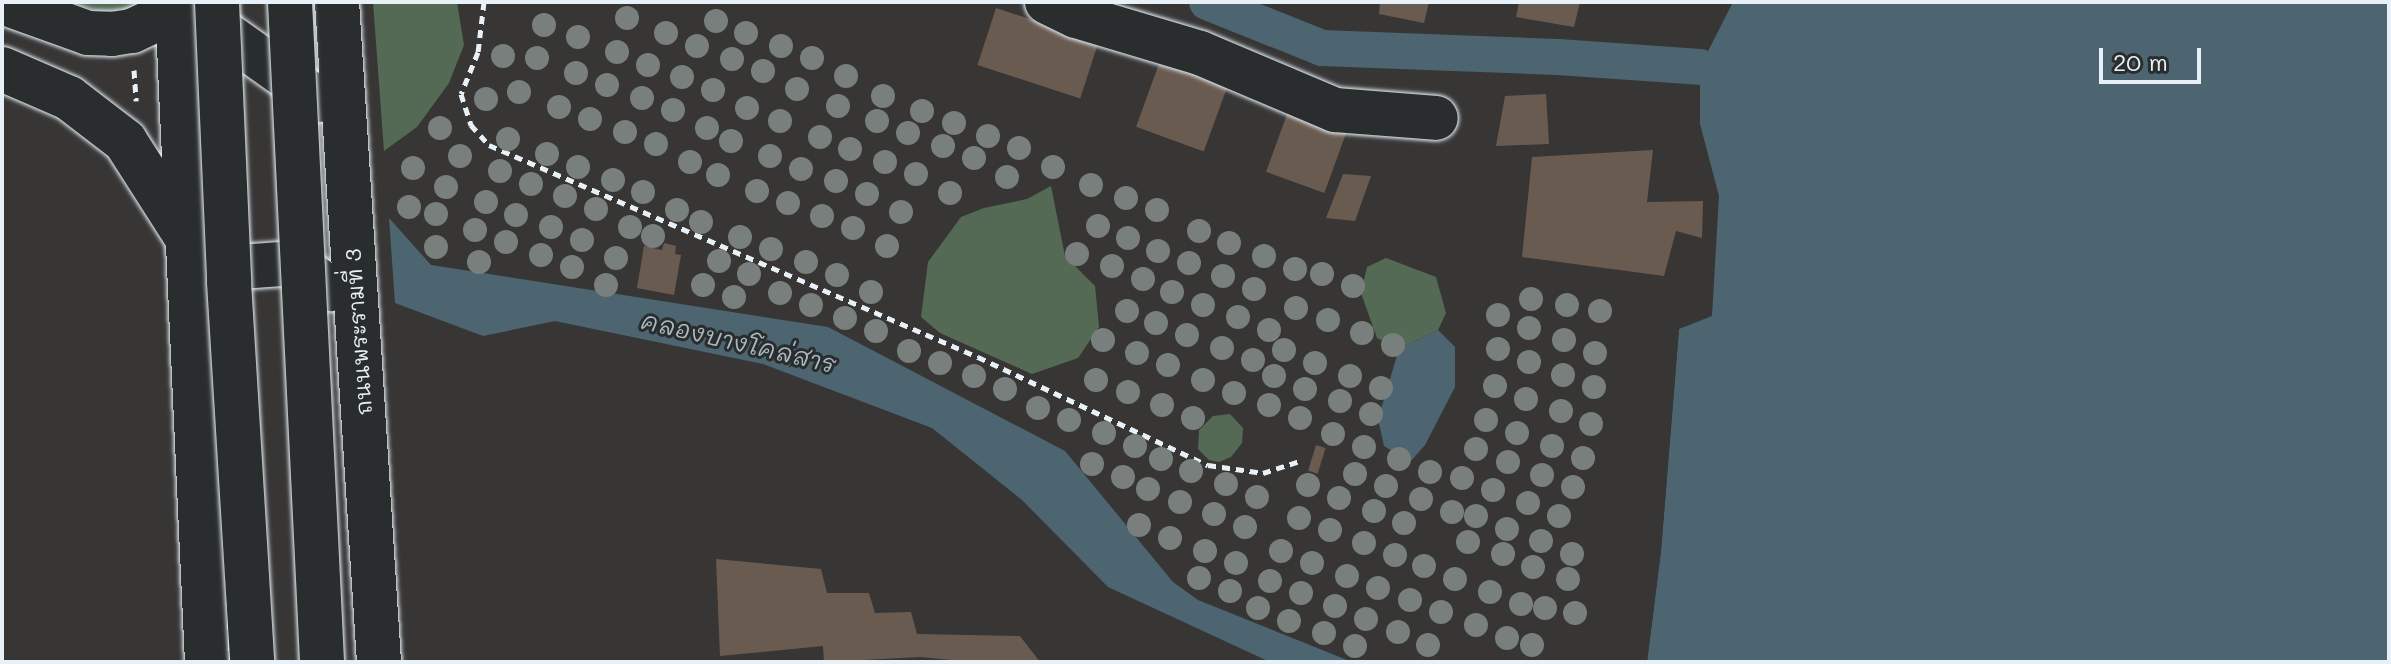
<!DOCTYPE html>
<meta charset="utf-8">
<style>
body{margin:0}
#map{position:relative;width:2391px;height:664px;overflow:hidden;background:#373635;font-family:Mali,"Playpen Sans Thai",sans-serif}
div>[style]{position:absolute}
.green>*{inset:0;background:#556a55}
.water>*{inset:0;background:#4c6571}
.pier>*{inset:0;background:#373635}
.canal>*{height:36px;margin:-18px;padding:0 18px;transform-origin:18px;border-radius:18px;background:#4c6571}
.building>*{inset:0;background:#6a5b51;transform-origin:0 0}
.path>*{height:5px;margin-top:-2.5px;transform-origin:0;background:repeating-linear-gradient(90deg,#e8f1f8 0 8px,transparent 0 14px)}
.roads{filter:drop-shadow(0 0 2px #e8f1f8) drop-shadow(0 0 2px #e8f1f8)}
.minor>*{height:44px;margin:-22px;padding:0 22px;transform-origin:22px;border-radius:22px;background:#2a2d2e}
.major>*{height:44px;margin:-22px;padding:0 22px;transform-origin:22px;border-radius:22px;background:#2a2d2e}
.bridges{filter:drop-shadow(0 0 2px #e8f1f8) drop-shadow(0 0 2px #e8f1f8)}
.major-bridge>*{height:44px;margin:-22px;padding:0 22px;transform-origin:22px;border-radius:22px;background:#2a2d2e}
.trees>*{width:24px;height:24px;margin:-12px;border-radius:50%;background:#787f7c}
span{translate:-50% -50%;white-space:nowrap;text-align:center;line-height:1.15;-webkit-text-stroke:6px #2a2d2e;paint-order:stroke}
.street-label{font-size:22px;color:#e8f1f8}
.water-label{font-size:24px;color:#aab9c2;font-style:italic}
.frame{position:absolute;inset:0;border:4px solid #e8f1f8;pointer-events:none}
.scale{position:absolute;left:2099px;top:48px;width:102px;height:36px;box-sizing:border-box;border:4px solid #e8f1f8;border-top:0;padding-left:10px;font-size:24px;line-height:28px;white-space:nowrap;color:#e8f1f8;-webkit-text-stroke:6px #2a2d2e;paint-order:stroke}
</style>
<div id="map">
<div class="green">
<div style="clip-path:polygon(70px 2px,144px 2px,113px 16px)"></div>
<div style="clip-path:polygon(373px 2px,457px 2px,464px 45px,449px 83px,417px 127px,384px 151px)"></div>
<div style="clip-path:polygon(1051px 186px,1065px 256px,1095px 286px,1099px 327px,1078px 358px,1032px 374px,940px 333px,921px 317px,928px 262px,961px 217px,984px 208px,1027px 199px)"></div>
<div style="clip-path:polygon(1386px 258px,1436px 277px,1446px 313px,1438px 330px,1399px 349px,1377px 338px,1361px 293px,1367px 267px)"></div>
<div style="clip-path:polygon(1230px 414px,1243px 428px,1242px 443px,1231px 457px,1219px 462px,1209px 460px,1198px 449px,1199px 430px,1213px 416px)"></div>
</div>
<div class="water">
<div style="clip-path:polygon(1733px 2px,2389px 2px,2389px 662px,1647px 662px,1661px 551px,1679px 329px,1712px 316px,1719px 196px,1700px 124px,1700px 67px)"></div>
<div style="clip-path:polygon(389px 218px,431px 265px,828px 327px,1065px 451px,1173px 582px,1198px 600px,1352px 662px,1270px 662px,1108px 587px,1022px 500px,932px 428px,763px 364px,555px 321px,483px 336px,395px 303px)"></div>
<div style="clip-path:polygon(1438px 330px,1455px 347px,1455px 387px,1425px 445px,1410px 462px,1384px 446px,1378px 419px,1399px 349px)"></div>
</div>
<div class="pier">
<div style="clip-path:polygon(1675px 328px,1679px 329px,1661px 551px,1647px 662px,1643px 662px,1657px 551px)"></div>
</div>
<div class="canal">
<div style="left:1207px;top:2px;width:124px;rotate:21.8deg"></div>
<div style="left:1322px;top:48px;width:236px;rotate:2.2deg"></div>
<div style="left:1558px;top:57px;width:142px;rotate:4deg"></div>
</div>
<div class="building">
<div style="clip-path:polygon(1380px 2px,1429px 2px,1424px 23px,1379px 14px)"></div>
<div style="clip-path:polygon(1519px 2px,1580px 2px,1574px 27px,1516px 17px)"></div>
<div style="left:996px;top:8px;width:108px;height:60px;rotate:18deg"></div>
<div style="left:1160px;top:61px;width:72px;height:70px;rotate:20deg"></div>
<div style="clip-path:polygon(1546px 94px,1549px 144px,1496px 146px,1505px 96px)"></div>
<div style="left:1290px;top:106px;width:62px;height:70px;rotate:20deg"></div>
<div style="clip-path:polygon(1653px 150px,1647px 202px,1703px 201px,1702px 238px,1676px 231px,1664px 276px,1522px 257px,1532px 157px)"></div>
<div style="clip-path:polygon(1343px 174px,1371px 176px,1355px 221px,1326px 218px)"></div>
<div style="clip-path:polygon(664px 243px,676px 246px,675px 254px,681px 255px,674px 295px,637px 288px,644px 246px,662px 250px)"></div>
<div style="left:1316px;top:445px;width:10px;height:27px;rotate:17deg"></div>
<div style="clip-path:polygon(716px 559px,821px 569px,827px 593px,869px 593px,875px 613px,911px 612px,917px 634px,1020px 636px,1040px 662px,973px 662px,920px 657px,824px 662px,823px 646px,720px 656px)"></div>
</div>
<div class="path">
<div style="left:484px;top:2px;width:50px;rotate:96.8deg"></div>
<div style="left:478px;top:52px;width:45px;rotate:112deg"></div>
<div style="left:461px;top:94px;width:33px;rotate:72deg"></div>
<div style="left:471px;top:125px;width:27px;rotate:48deg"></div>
<div style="left:489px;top:145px;width:533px;rotate:23.44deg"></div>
<div style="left:978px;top:357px;width:254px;rotate:25.2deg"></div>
<div style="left:1208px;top:465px;width:56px;rotate:8.3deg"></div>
<div style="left:1263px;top:473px;width:40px;rotate:-18deg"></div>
<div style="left:134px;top:70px;width:31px;rotate:86deg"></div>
</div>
<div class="roads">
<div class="minor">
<div style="left:1047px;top:2px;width:32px;rotate:26deg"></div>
<div style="left:1076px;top:16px;width:129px;rotate:16.6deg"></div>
<div style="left:1200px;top:53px;width:147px;rotate:22.9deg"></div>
<div style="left:1335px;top:110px;width:101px;rotate:4.5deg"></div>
</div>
<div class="major">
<div style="left:2px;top:2px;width:91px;rotate:19.8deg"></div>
<div style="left:88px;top:33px;width:24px;rotate:2deg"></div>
<div style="left:112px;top:34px;width:20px;rotate:-9deg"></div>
<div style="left:132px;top:31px;width:31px;rotate:-25deg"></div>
<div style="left:160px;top:18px;width:22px;rotate:-47deg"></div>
<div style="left:177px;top:2px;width:661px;rotate:87.4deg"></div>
<div style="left:337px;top:2px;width:661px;rotate:86.36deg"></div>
<div style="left:192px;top:10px;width:156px;rotate:35.3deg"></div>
<div style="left:2px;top:69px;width:73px;rotate:23.4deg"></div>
<div style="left:69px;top:98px;width:71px;rotate:37.5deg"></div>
<div style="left:125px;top:141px;width:112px;rotate:57.4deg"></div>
<div style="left:203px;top:294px;width:35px;rotate:-49deg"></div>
<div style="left:226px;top:268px;width:69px;rotate:-4.1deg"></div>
<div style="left:295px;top:263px;width:44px;rotate:36.6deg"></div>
</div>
</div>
<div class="bridges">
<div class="major-bridge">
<div style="left:217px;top:2px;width:280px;rotate:87.5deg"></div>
<div style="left:229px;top:282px;width:381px;rotate:86.5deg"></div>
<div style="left:290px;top:2px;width:661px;rotate:87.22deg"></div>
</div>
</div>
<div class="trees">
<div style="left:627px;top:18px"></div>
<div style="left:716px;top:21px"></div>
<div style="left:544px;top:25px"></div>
<div style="left:666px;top:33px"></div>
<div style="left:746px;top:33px"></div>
<div style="left:578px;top:37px"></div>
<div style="left:697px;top:46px"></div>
<div style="left:781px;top:46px"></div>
<div style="left:617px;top:52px"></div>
<div style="left:503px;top:56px"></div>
<div style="left:537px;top:58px"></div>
<div style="left:812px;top:58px"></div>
<div style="left:732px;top:59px"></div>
<div style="left:648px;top:65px"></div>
<div style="left:763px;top:71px"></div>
<div style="left:576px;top:73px"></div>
<div style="left:846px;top:76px"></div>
<div style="left:682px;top:77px"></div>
<div style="left:607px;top:85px"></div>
<div style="left:797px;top:89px"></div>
<div style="left:713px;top:90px"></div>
<div style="left:519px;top:92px"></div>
<div style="left:883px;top:96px"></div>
<div style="left:642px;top:98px"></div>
<div style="left:486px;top:99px"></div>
<div style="left:838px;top:106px"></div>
<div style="left:559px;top:107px"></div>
<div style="left:747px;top:108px"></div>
<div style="left:673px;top:110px"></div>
<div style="left:922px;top:111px"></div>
<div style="left:590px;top:119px"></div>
<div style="left:780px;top:121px"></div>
<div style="left:877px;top:121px"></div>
<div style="left:954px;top:123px"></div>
<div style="left:440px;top:128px"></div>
<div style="left:707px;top:128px"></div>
<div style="left:625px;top:132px"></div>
<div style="left:908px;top:133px"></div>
<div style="left:988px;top:136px"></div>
<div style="left:820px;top:137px"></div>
<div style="left:508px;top:139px"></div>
<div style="left:731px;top:141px"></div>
<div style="left:656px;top:144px"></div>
<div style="left:943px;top:146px"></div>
<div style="left:1019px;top:148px"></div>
<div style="left:850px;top:149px"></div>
<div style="left:547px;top:154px"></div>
<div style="left:460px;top:156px"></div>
<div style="left:770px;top:156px"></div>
<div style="left:974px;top:158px"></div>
<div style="left:690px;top:162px"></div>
<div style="left:885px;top:162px"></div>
<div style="left:578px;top:167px"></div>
<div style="left:1053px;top:167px"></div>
<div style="left:413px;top:168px"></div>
<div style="left:801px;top:169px"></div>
<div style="left:500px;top:171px"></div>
<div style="left:916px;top:174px"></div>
<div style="left:718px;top:175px"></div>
<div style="left:1007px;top:177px"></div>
<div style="left:613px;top:180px"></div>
<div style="left:836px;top:181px"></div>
<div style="left:531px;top:184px"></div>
<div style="left:1091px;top:185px"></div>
<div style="left:446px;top:187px"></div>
<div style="left:757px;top:191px"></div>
<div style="left:643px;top:192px"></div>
<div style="left:950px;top:193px"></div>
<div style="left:867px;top:194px"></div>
<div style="left:565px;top:196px"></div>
<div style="left:1126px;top:198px"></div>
<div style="left:486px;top:202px"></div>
<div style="left:788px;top:203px"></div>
<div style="left:409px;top:207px"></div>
<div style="left:596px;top:209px"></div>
<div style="left:677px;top:210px"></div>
<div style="left:1157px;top:210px"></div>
<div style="left:901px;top:212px"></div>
<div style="left:436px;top:214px"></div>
<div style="left:516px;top:215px"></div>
<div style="left:822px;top:216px"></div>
<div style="left:701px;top:222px"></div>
<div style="left:1098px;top:226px"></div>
<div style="left:551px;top:227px"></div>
<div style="left:630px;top:227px"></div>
<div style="left:853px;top:228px"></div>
<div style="left:475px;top:230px"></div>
<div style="left:1199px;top:231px"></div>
<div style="left:653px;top:236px"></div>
<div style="left:740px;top:237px"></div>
<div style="left:1128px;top:238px"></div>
<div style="left:582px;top:240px"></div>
<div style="left:506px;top:242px"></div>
<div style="left:1229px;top:243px"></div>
<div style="left:887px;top:246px"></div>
<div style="left:436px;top:247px"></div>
<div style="left:771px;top:249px"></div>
<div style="left:1158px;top:251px"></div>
<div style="left:1077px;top:254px"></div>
<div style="left:541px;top:255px"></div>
<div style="left:1264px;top:256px"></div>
<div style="left:616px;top:258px"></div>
<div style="left:719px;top:261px"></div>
<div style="left:479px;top:262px"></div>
<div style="left:806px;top:262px"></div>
<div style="left:1189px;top:263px"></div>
<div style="left:1112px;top:266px"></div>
<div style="left:572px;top:267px"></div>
<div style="left:1295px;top:269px"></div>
<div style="left:749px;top:274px"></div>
<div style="left:1322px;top:274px"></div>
<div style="left:837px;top:275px"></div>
<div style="left:1223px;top:276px"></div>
<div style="left:1143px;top:279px"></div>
<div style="left:606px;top:285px"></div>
<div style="left:703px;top:285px"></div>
<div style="left:1353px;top:286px"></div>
<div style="left:1254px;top:289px"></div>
<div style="left:871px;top:292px"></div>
<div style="left:1172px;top:292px"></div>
<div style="left:780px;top:293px"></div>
<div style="left:734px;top:297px"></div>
<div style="left:1531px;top:299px"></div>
<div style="left:811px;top:305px"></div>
<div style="left:1203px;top:305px"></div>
<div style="left:1567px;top:305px"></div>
<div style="left:1296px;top:308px"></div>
<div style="left:1127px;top:311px"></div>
<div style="left:1600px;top:311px"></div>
<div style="left:1498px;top:315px"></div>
<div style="left:1238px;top:317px"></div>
<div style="left:845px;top:318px"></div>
<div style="left:1328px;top:320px"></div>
<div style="left:1156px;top:323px"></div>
<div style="left:1529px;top:328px"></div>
<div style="left:1269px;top:330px"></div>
<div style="left:876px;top:331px"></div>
<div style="left:1362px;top:333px"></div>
<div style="left:1187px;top:335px"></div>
<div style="left:1103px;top:340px"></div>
<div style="left:1564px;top:340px"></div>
<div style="left:1393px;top:345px"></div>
<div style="left:1222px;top:348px"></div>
<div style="left:1498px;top:349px"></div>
<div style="left:1284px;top:350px"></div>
<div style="left:909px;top:351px"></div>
<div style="left:1137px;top:353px"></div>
<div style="left:1595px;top:353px"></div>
<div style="left:1253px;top:360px"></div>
<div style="left:1529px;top:362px"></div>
<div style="left:940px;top:363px"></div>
<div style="left:1315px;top:363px"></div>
<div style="left:1168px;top:365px"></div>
<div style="left:1563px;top:375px"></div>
<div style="left:974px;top:376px"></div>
<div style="left:1274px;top:376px"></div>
<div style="left:1350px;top:376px"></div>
<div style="left:1096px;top:380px"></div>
<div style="left:1203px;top:380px"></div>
<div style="left:1495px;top:386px"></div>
<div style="left:1594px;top:387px"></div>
<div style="left:1381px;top:388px"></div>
<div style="left:1005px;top:389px"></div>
<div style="left:1305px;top:389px"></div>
<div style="left:1128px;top:392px"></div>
<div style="left:1234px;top:393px"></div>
<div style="left:1526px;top:399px"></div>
<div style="left:1340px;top:401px"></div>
<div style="left:1162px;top:405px"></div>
<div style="left:1269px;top:405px"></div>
<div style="left:1038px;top:408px"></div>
<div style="left:1561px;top:411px"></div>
<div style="left:1371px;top:414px"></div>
<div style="left:1193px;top:418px"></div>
<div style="left:1300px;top:418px"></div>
<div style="left:1069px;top:420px"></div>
<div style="left:1486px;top:420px"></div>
<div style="left:1591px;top:424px"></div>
<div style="left:1104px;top:433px"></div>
<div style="left:1517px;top:433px"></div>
<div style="left:1333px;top:434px"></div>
<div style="left:1135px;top:446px"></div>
<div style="left:1552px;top:446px"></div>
<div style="left:1364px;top:447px"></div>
<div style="left:1476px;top:449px"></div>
<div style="left:1583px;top:458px"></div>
<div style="left:1161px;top:459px"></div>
<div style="left:1399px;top:459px"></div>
<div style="left:1508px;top:462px"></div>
<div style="left:1092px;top:464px"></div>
<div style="left:1191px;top:471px"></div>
<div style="left:1430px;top:472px"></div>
<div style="left:1355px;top:474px"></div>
<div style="left:1542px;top:475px"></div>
<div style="left:1123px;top:477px"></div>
<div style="left:1462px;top:478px"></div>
<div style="left:1226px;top:484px"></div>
<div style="left:1308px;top:485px"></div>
<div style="left:1386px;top:486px"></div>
<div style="left:1573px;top:487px"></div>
<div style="left:1148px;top:489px"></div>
<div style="left:1493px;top:490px"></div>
<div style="left:1257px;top:497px"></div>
<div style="left:1339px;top:498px"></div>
<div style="left:1421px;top:499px"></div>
<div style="left:1180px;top:502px"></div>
<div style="left:1528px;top:503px"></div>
<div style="left:1374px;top:511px"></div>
<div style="left:1452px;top:512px"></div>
<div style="left:1214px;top:514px"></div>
<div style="left:1476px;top:516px"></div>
<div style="left:1559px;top:516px"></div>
<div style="left:1299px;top:518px"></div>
<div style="left:1404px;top:523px"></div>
<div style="left:1139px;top:525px"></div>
<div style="left:1245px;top:527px"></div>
<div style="left:1507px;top:529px"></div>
<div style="left:1330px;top:530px"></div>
<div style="left:1170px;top:538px"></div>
<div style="left:1541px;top:541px"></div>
<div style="left:1468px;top:542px"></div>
<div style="left:1364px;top:543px"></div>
<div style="left:1205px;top:551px"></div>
<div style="left:1281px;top:551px"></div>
<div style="left:1503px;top:554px"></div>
<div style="left:1572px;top:554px"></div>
<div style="left:1395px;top:555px"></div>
<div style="left:1236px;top:563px"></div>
<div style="left:1312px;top:563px"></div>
<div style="left:1424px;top:566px"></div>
<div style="left:1533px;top:567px"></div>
<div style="left:1347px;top:576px"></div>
<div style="left:1199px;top:578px"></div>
<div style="left:1455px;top:579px"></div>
<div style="left:1568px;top:579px"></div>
<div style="left:1270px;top:581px"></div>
<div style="left:1378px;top:588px"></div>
<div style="left:1230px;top:591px"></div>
<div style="left:1490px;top:592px"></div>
<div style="left:1301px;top:593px"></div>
<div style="left:1410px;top:600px"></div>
<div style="left:1521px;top:604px"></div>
<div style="left:1335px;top:606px"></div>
<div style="left:1258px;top:608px"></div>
<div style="left:1545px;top:608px"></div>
<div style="left:1441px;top:612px"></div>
<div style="left:1575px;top:613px"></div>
<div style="left:1366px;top:619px"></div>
<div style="left:1289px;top:621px"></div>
<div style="left:1476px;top:625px"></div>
<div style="left:1398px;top:632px"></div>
<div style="left:1324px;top:633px"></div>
<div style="left:1507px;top:638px"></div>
<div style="left:1428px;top:645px"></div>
<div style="left:1532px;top:645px"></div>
<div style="left:1355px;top:646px"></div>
</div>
<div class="street-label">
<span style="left:358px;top:332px;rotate:-94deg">ถนนพระรามที่ 3</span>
</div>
<div class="water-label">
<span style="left:739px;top:342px;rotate:13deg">คลองบางโคล่สาร</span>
</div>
<div class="frame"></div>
<div class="scale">20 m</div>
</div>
